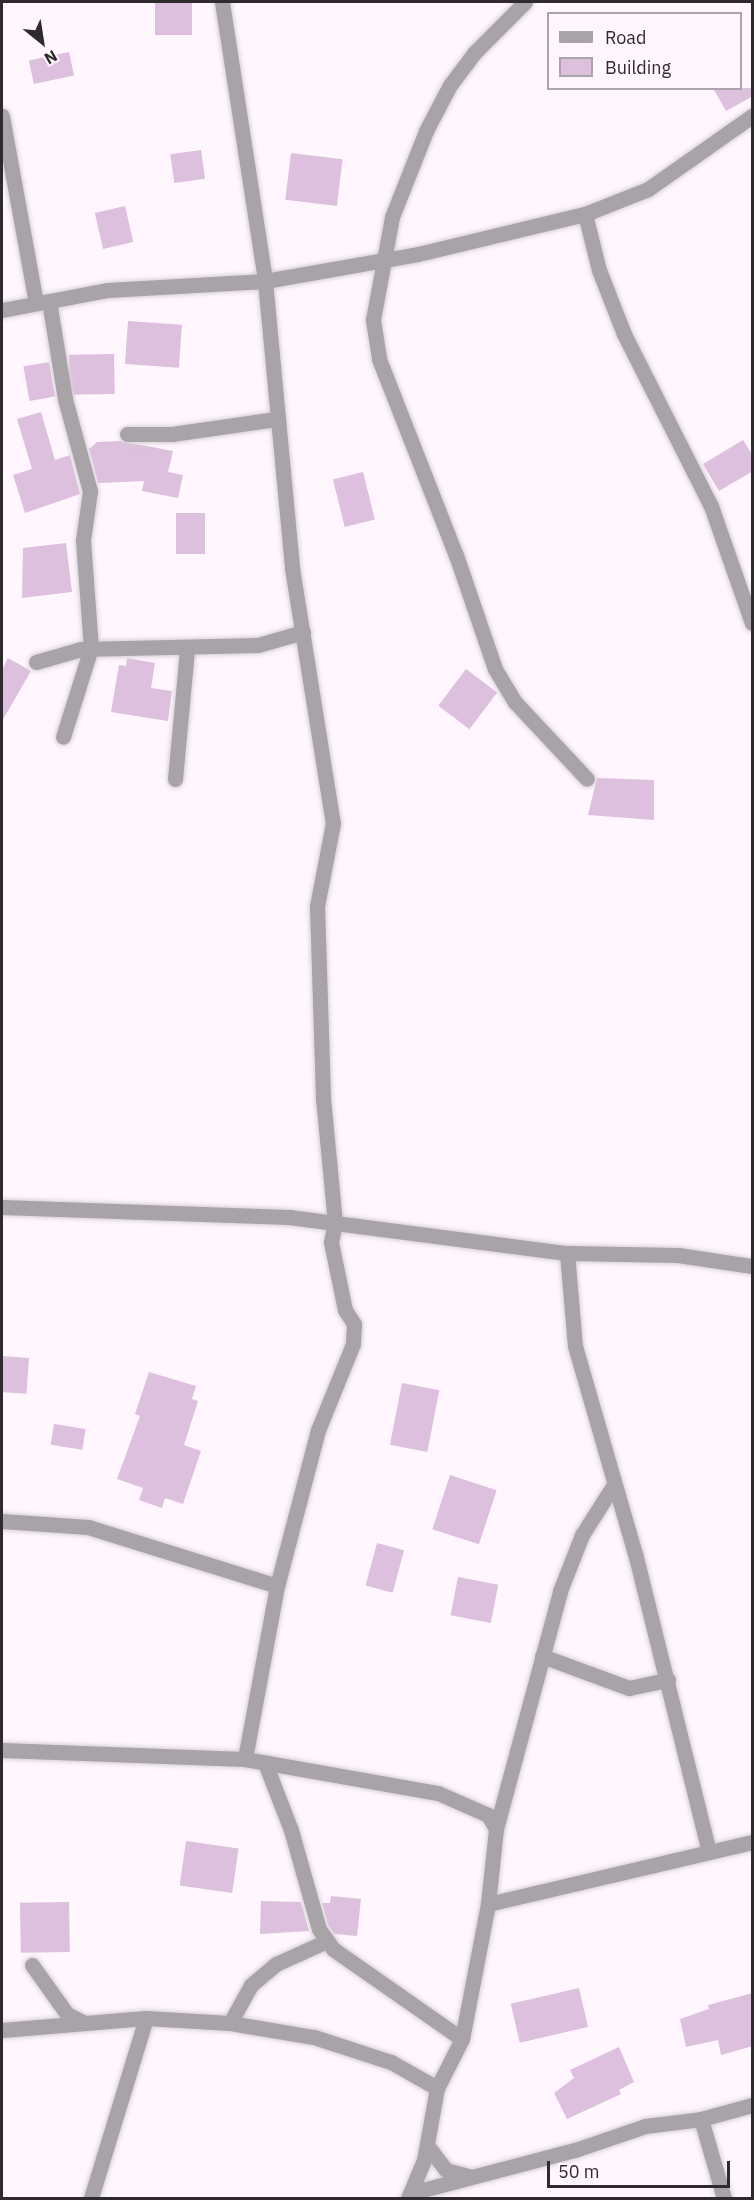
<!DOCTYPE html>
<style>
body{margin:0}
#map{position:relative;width:754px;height:2200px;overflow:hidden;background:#fff6fe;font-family:"IBM Plex Sans",sans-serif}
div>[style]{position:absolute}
.building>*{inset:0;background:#ddc0dd;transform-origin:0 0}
.roads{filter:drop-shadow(0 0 2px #d9d1d9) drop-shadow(0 0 2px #d9d1d9)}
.street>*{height:15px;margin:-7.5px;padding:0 7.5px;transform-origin:7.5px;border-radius:7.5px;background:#a7a3a7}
span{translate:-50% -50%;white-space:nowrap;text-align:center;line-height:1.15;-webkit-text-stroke:4.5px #fff6fe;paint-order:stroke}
.frame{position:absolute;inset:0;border:3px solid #2e2a2e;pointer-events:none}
.legend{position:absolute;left:547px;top:12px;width:195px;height:78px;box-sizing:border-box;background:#fff6fe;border:2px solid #aba4ab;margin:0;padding:8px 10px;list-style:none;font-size:18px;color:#2e2a2e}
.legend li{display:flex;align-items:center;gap:12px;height:30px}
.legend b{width:30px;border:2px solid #aba4ab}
.north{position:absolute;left:12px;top:12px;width:60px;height:60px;-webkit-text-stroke:4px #fff6fe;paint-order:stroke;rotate:150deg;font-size:16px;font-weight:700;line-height:24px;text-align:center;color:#2e2a2e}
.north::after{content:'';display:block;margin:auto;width:21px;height:27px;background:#2e2a2e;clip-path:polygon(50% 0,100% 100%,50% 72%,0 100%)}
.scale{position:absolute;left:547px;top:2161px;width:183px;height:27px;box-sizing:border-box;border:3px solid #2e2a2e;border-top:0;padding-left:8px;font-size:18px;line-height:21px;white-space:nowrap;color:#2e2a2e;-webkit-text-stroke:4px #fff6fe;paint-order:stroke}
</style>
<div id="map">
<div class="building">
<div style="left:155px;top:2px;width:37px;height:33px"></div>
<div style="left:69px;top:52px;width:24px;height:41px;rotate:78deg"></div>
<div style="clip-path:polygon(713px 88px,753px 88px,753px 96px,726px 111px)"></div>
<div style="left:201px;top:150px;width:29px;height:31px;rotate:82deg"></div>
<div style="left:291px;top:153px;width:52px;height:47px;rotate:7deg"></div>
<div style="left:125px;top:206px;width:37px;height:31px;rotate:77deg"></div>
<div style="left:128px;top:321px;width:54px;height:43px;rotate:4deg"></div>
<div style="left:114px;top:354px;width:40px;height:45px;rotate:89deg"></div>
<div style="left:49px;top:362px;width:35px;height:26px;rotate:80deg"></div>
<div style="clip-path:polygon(41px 412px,55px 460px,70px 455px,80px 494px,25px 513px,13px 475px,32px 469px,17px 419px)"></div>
<div style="clip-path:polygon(743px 440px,753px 456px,753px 471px,719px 491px,703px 464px)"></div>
<div style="clip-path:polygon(120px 441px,173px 451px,168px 472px,183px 475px,178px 498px,142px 491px,144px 481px,98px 483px,89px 449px,97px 442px)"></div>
<div style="left:363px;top:472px;width:49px;height:31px;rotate:76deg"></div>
<div style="left:176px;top:513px;width:29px;height:41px"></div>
<div style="clip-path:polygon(66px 543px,72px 592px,22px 598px,23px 548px)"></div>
<div style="clip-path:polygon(8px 658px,31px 671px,2px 721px,2px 670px)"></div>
<div style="clip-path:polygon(127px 658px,155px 663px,151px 688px,172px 691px,168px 721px,111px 712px,119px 665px,126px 666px)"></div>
<div style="left:466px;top:669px;width:39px;height:46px;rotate:37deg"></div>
<div style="clip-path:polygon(597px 778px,654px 780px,654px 820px,588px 815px)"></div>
<div style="left:2px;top:1356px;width:27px;height:36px;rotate:4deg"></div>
<div style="clip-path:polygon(149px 1372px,196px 1386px,192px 1399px,198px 1401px,184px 1445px,201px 1451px,183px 1504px,165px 1498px,162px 1508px,139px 1500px,143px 1488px,117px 1479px,140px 1416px,135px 1414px)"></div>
<div style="left:402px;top:1383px;width:38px;height:63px;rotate:11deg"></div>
<div style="left:54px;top:1424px;width:32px;height:21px;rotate:9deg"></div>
<div style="left:450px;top:1475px;width:49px;height:57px;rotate:18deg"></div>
<div style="left:377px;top:1543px;width:28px;height:44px;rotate:15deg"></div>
<div style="left:458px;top:1577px;width:41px;height:39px;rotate:11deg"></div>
<div style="left:186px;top:1841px;width:53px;height:45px;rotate:8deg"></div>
<div style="clip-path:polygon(331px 1896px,361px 1899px,357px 1936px,334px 1934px,328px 1925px,322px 1903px,330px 1903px)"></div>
<div style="clip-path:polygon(261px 1901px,301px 1902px,309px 1931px,260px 1934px)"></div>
<div style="left:69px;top:1902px;width:50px;height:49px;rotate:89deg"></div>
<div style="left:579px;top:1988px;width:40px;height:70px;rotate:77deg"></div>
<div style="clip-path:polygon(753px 1993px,753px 2046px,721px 2055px,718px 2040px,686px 2047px,680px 2019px,709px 2009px,708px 2005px)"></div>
<div style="clip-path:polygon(619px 2047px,634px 2082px,619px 2090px,621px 2094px,567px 2119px,554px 2093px,574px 2078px,570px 2070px)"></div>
</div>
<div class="roads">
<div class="street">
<div style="left:222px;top:2px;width:282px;rotate:81.2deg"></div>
<div style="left:265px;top:281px;width:288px;rotate:84.6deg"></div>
<div style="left:292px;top:568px;width:258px;rotate:80.9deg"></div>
<div style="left:333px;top:823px;width:85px;rotate:100.9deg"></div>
<div style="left:317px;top:906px;width:192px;rotate:88.2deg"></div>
<div style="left:323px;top:1098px;width:126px;rotate:84.5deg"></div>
<div style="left:335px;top:1223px;width:19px;rotate:102deg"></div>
<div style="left:331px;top:1242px;width:69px;rotate:78.4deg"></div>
<div style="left:345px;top:1310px;width:17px;rotate:57deg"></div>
<div style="left:354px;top:1324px;width:20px;rotate:93deg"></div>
<div style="left:353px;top:1344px;width:93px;rotate:112.1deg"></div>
<div style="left:318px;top:1430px;width:161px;rotate:104.7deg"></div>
<div style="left:525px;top:2px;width:71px;rotate:135deg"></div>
<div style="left:475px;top:52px;width:41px;rotate:127.1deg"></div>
<div style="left:450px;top:85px;width:52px;rotate:117.6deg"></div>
<div style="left:426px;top:131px;width:92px;rotate:111.6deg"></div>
<div style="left:392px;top:217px;width:105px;rotate:100.5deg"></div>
<div style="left:373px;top:320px;width:39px;rotate:81deg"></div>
<div style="left:379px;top:359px;width:211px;rotate:68.6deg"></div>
<div style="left:456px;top:555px;width:120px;rotate:71.1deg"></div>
<div style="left:495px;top:669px;width:39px;rotate:59deg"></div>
<div style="left:515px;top:702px;width:105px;rotate:46.9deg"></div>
<div style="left:2px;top:116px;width:190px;rotate:79.7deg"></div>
<div style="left:585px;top:214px;width:58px;rotate:76deg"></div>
<div style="left:599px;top:270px;width:69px;rotate:68.7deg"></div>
<div style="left:624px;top:334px;width:193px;rotate:63.2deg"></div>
<div style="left:711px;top:506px;width:124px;rotate:70.7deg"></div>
<div style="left:49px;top:301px;width:99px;rotate:80.7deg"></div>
<div style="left:65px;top:399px;width:95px;rotate:74.8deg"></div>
<div style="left:90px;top:491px;width:49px;rotate:98.1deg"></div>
<div style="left:83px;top:540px;width:108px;rotate:85.8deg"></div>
<div style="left:91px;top:648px;width:93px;rotate:107.5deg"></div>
<div style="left:2px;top:310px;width:108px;rotate:-10.7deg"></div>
<div style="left:108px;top:290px;width:157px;rotate:-3.3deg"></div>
<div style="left:265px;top:281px;width:155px;rotate:-10deg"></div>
<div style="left:418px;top:254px;width:172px;rotate:-13.5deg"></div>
<div style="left:585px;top:214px;width:68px;rotate:-21.6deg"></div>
<div style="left:648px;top:189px;width:127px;rotate:-35.1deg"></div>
<div style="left:127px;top:434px;width:45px"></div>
<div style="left:172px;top:434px;width:105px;rotate:-8.2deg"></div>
<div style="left:36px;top:662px;width:47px;rotate:-16.1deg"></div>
<div style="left:81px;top:649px;width:177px;rotate:-1.3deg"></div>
<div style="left:258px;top:645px;width:47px;rotate:-16.1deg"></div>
<div style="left:175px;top:779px;width:131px;rotate:-84.7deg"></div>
<div style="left:2px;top:1207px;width:287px;rotate:2deg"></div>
<div style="left:289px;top:1217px;width:280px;rotate:7.4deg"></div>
<div style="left:567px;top:1253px;width:111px;rotate:1deg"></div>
<div style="left:678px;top:1255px;width:75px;rotate:8.5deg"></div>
<div style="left:567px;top:1253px;width:93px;rotate:85.1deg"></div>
<div style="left:575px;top:1346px;width:220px;rotate:73.9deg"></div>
<div style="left:636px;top:1557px;width:303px;rotate:76.1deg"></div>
<div style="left:2px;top:1521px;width:86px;rotate:4deg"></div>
<div style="left:88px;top:1527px;width:198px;rotate:17.3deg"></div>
<div style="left:277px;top:1586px;width:176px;rotate:100.5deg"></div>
<div style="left:542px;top:1656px;width:93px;rotate:20.2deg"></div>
<div style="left:629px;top:1688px;width:40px;rotate:-12deg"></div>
<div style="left:2px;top:1750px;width:243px;rotate:2.1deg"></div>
<div style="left:245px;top:1759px;width:196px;rotate:10deg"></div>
<div style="left:438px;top:1793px;width:55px;rotate:23.7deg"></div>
<div style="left:488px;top:1815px;width:16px;rotate:60deg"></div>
<div style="left:496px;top:1829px;width:75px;rotate:96.1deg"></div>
<div style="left:488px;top:1904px;width:137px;rotate:100.9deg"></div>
<div style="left:462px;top:2039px;width:55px;rotate:117deg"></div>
<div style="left:437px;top:2088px;width:73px;rotate:100.2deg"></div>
<div style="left:424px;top:2160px;width:41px;rotate:112.8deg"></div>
<div style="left:265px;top:1763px;width:72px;rotate:68.8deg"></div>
<div style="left:291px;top:1830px;width:103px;rotate:74.2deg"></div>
<div style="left:319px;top:1929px;width:24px;rotate:55deg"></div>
<div style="left:333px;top:1949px;width:157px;rotate:34.9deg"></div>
<div style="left:496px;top:1829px;width:246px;rotate:-74.9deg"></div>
<div style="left:560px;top:1591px;width:60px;rotate:-68.6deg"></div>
<div style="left:582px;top:1535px;width:58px;rotate:-57.7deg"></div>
<div style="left:488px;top:1904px;width:271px;rotate:-13.2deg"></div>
<div style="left:32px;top:1965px;width:60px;rotate:54.5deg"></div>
<div style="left:67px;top:2014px;width:20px;rotate:27deg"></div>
<div style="left:230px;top:2023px;width:43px;rotate:-61.1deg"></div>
<div style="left:251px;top:1985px;width:33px;rotate:-40deg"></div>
<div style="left:276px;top:1964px;width:56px;rotate:-24.3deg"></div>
<div style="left:2px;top:2030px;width:144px;rotate:-4.8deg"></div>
<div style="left:146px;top:2018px;width:84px;rotate:3.4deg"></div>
<div style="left:230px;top:2023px;width:85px;rotate:9.5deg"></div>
<div style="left:314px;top:2037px;width:81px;rotate:18deg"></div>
<div style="left:391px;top:2062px;width:53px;rotate:29.5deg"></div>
<div style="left:701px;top:2119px;width:82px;rotate:73.8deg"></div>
<div style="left:427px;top:2145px;width:31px;rotate:53deg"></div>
<div style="left:446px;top:2170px;width:24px;rotate:15deg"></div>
<div style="left:411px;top:2193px;width:170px;rotate:-14.7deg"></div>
<div style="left:575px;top:2150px;width:74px;rotate:-18.9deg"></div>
<div style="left:645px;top:2126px;width:56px;rotate:-7.1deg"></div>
<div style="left:701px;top:2119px;width:53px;rotate:-15.4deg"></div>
<div style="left:91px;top:2198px;width:188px;rotate:-73deg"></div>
</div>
</div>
<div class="frame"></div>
<ul class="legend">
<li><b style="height:8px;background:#a7a3a7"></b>Road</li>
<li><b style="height:16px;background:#ddc0dd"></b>Building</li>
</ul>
<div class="north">N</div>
<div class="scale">50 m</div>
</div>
